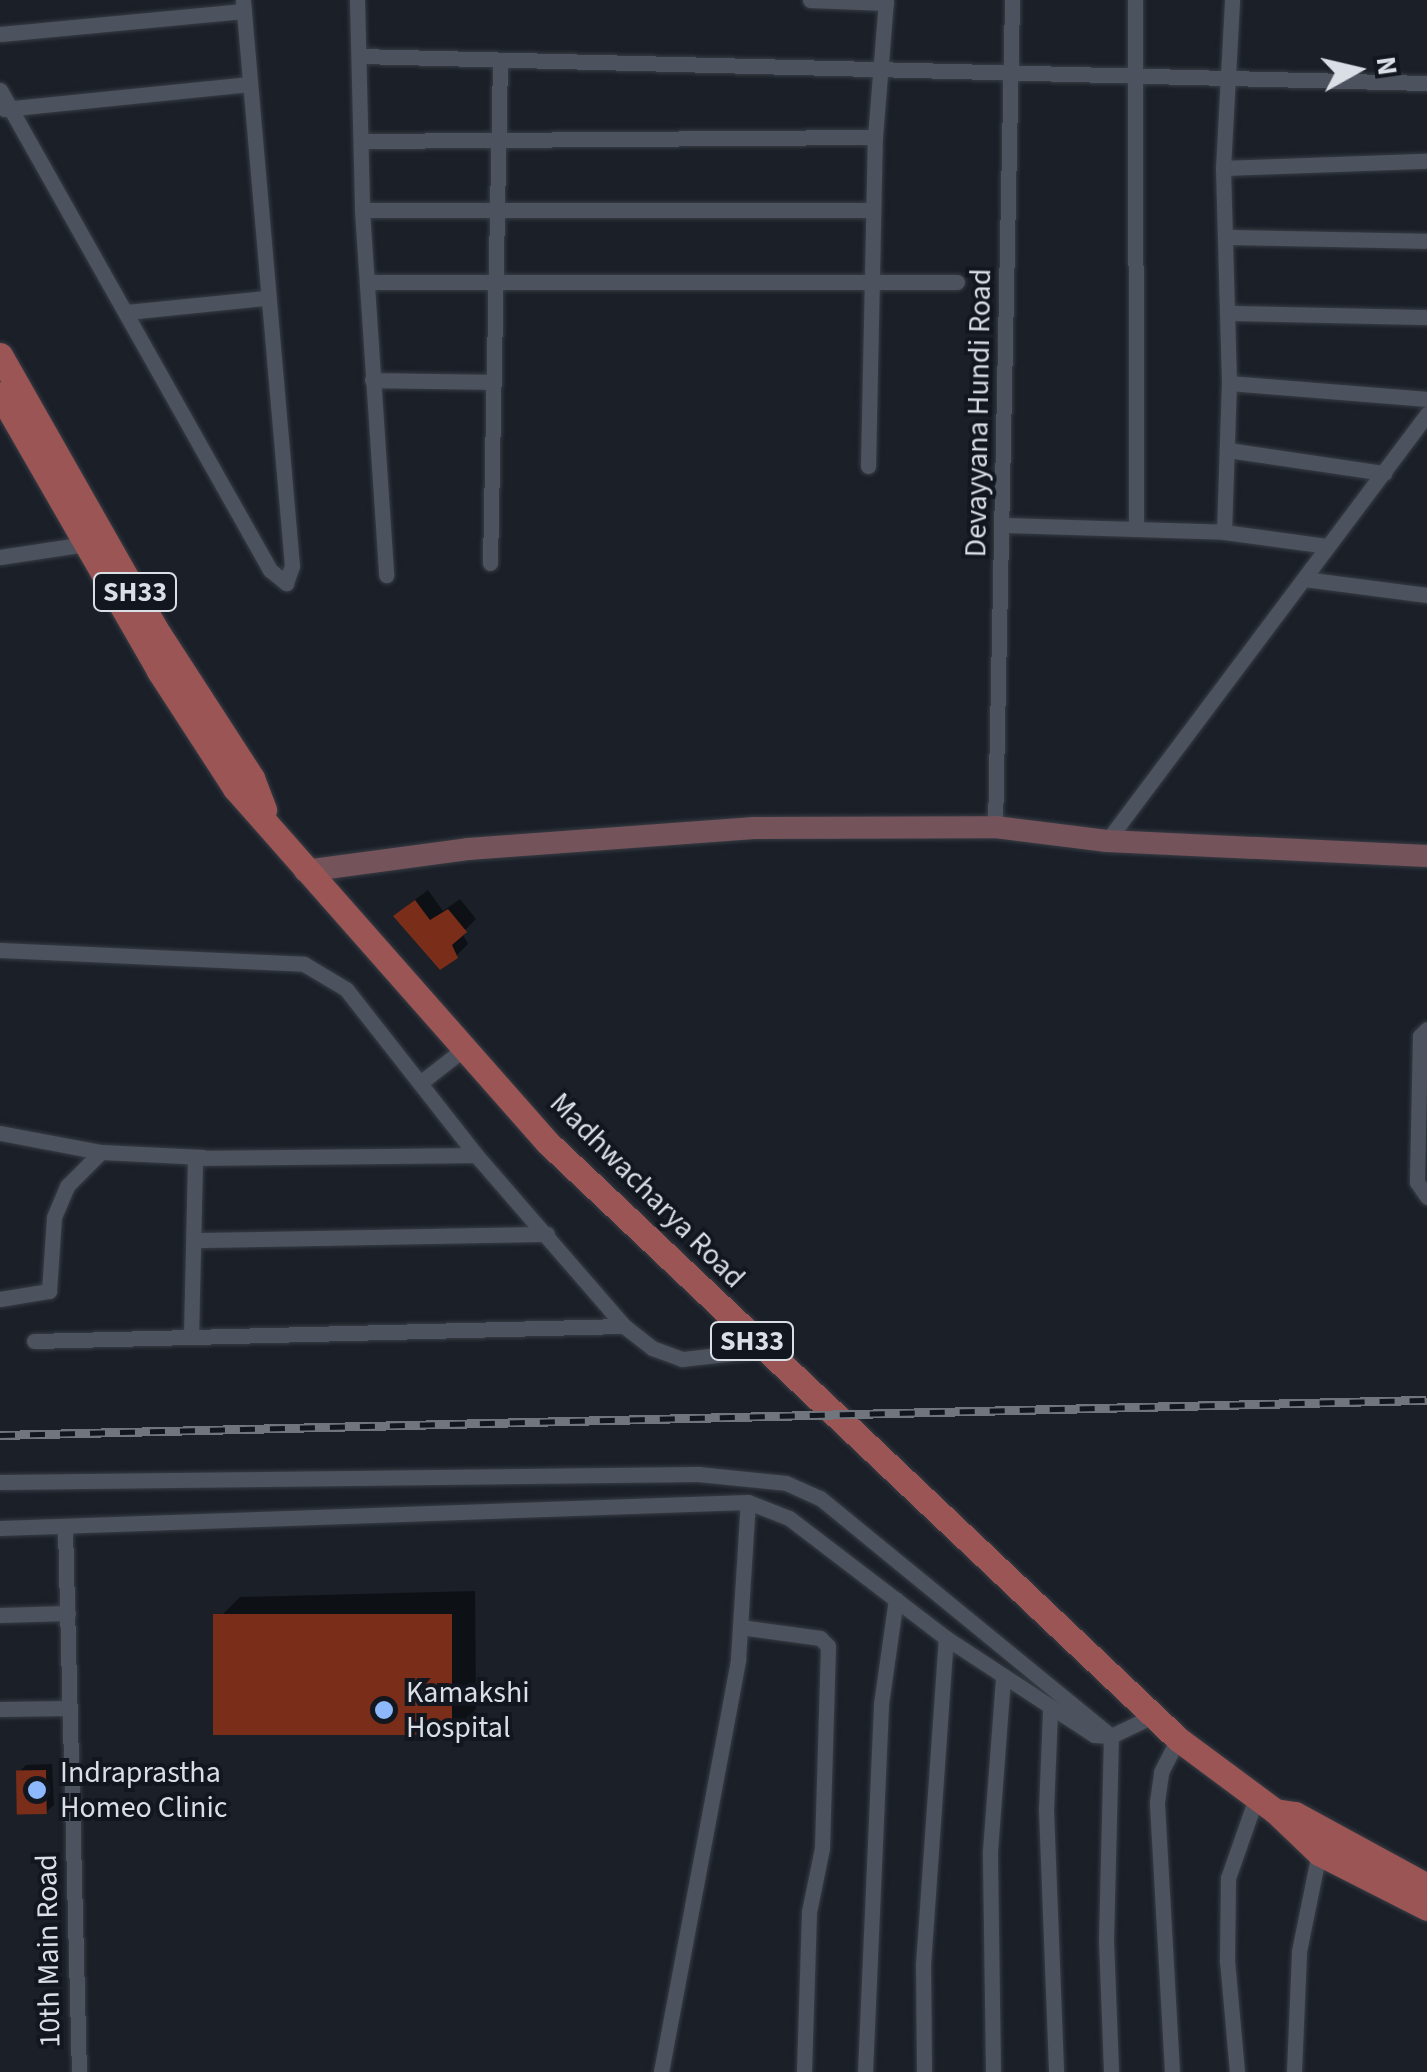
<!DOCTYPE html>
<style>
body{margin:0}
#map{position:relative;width:1427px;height:2072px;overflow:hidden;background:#1a1f28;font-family:"Source Sans 3",sans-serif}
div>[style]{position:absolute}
.shadow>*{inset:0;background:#0007}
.building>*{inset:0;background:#7a2d19;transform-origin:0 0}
.roads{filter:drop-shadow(0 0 2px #383c44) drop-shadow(0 0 2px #383c44)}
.street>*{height:15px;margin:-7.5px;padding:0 7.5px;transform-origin:7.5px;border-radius:7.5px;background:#4d535e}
.secondary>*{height:22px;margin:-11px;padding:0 11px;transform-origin:11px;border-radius:11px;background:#74545a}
.primary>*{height:25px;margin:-12.5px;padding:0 12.5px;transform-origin:12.5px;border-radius:12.5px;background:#9b5555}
.rail>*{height:9px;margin-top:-4.5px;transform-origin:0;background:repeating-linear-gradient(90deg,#11161f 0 15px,#71757d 0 30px);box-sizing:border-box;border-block:2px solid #71757d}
.dots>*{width:28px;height:28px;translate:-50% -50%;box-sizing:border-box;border:5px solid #11161f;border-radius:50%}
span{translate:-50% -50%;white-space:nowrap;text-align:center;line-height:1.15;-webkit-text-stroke:8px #11161f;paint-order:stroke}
.shield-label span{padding:2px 8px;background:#11161f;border:2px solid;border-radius:8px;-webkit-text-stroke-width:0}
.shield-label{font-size:28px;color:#dadee5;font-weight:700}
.street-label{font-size:30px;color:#dadee5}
.poi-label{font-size:30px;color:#dadee5}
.left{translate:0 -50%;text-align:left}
.north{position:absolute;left:1307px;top:20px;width:100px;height:100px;-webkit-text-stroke:8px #11161f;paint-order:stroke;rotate:82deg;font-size:28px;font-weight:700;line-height:40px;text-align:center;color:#dadee5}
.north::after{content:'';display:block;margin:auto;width:35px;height:45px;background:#dadee5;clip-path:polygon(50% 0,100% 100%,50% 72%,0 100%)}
</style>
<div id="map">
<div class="shadow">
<div style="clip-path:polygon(428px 890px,443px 911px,460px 899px,476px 919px,462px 933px,468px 944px,456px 956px,408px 905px)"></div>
<div style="clip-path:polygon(475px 1591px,476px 1709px,452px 1732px,216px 1621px,240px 1597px)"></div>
<div style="clip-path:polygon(52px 1764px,54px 1805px,46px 1812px,19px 1772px,26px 1765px)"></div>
</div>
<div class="building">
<div style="clip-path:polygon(415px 900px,430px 920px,448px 909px,467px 932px,452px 945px,458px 958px,440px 970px,393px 916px)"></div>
<div style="left:452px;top:1614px;width:121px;height:239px;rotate:90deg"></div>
<div style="left:46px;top:1770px;width:44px;height:30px;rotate:89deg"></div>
</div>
<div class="roads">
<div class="street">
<div style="left:357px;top:0;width:210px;rotate:88.6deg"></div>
<div style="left:362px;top:210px;width:366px;rotate:86.2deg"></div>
<div style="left:810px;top:0;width:76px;rotate:2.3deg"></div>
<div style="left:1135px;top:0;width:528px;rotate:89.89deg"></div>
<div style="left:0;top:34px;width:245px;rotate:-5.4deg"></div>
<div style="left:359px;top:56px;width:1068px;rotate:1.45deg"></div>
<div style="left:0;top:90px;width:551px;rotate:60.64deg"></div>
<div style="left:270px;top:570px;width:21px;rotate:39deg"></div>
<div style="left:286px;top:583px;width:18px;rotate:-71deg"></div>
<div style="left:292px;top:566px;width:568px;rotate:-94.95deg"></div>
<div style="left:4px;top:109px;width:247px;rotate:-5.8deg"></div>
<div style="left:362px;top:141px;width:513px;rotate:-0.45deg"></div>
<div style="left:1223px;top:168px;width:204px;rotate:-2deg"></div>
<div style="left:362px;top:210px;width:510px"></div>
<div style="left:1225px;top:237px;width:202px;rotate:1.1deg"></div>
<div style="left:367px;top:282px;width:590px"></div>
<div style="left:127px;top:312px;width:140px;rotate:-5.8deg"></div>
<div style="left:1229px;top:313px;width:198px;rotate:1.2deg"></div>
<div style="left:372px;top:380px;width:121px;rotate:0.9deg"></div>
<div style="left:1229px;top:383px;width:199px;rotate:4.6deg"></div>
<div style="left:1228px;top:450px;width:158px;rotate:8.4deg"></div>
<div style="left:868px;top:466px;width:329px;rotate:-88.8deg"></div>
<div style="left:875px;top:137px;width:137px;rotate:-85.4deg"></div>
<div style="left:1006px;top:525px;width:218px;rotate:1.8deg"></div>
<div style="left:1224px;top:532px;width:105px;rotate:7.7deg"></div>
<div style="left:1224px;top:532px;width:149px;rotate:-88.1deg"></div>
<div style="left:1229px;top:383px;width:215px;rotate:-91.6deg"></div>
<div style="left:1223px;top:168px;width:168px;rotate:-86.9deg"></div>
<div style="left:0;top:557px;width:87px;rotate:-8.6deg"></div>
<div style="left:490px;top:563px;width:501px;rotate:-88.86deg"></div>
<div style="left:1304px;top:579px;width:124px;rotate:7.4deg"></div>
<div style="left:995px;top:827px;width:827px;rotate:-88.82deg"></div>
<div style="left:1107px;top:841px;width:534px;rotate:-53.15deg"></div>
<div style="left:0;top:950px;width:304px;rotate:2.6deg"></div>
<div style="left:304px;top:964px;width:49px;rotate:30.8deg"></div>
<div style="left:346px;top:989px;width:211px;rotate:51.9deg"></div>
<div style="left:476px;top:1155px;width:226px;rotate:49.1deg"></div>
<div style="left:624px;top:1326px;width:36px;rotate:38deg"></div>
<div style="left:652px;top:1348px;width:32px;rotate:20deg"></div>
<div style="left:682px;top:1359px;width:81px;rotate:-6.4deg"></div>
<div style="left:1427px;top:1029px;width:10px;rotate:135deg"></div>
<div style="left:1420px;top:1036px;width:146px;rotate:91.2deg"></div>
<div style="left:1417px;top:1182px;width:18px;rotate:56deg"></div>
<div style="left:420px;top:1083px;width:57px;rotate:-37.9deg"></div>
<div style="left:0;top:1133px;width:103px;rotate:10.7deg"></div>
<div style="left:101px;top:1152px;width:102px;rotate:2.8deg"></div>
<div style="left:197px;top:1240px;width:350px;rotate:-1deg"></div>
<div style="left:0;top:1299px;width:50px;rotate:-9.3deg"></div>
<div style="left:49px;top:1291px;width:74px;rotate:-86.1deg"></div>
<div style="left:54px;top:1217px;width:34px;rotate:-67deg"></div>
<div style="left:67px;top:1186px;width:48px;rotate:-45deg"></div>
<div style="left:191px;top:1337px;width:179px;rotate:-88.7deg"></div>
<div style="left:195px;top:1158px;width:281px;rotate:-0.6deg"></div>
<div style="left:34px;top:1341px;width:590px;rotate:-1.46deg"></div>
<div style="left:0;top:1482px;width:698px;rotate:-0.66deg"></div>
<div style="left:698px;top:1474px;width:88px;rotate:5.8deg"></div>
<div style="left:786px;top:1483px;width:37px;rotate:24deg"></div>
<div style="left:820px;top:1498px;width:376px;rotate:39.3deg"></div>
<div style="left:1111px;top:1736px;width:204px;rotate:91.4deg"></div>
<div style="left:1106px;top:1940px;width:132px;rotate:87.8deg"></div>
<div style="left:0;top:1528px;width:748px;rotate:-1.99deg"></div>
<div style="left:748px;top:1502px;width:44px;rotate:21.3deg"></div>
<div style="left:789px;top:1518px;width:198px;rotate:37.4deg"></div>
<div style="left:946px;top:1638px;width:177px;rotate:33.2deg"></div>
<div style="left:1094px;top:1735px;width:17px;rotate:3deg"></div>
<div style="left:1111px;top:1736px;width:47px;rotate:-25.5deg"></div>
<div style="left:65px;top:1528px;width:544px;rotate:88.53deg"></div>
<div style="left:0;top:1615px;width:68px;rotate:-1.7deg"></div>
<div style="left:740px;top:1627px;width:81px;rotate:7.8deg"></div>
<div style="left:820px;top:1638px;width:11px;rotate:45deg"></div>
<div style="left:828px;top:1646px;width:202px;rotate:91.7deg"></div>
<div style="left:822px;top:1848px;width:65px;rotate:101.5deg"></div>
<div style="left:809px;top:1912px;width:160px;rotate:91.8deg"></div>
<div style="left:0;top:1709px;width:70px;rotate:-0.8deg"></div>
<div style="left:1050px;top:1711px;width:98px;rotate:92.3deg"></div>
<div style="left:1046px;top:1809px;width:263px;rotate:87.8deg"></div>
<div style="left:661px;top:2072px;width:420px;rotate:-79.4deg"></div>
<div style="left:738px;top:1659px;width:157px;rotate:-86.4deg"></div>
<div style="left:865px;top:2072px;width:368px;rotate:-87.5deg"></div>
<div style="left:881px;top:1704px;width:106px;rotate:-81.9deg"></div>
<div style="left:924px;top:2072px;width:107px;rotate:-90.5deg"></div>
<div style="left:923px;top:1965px;width:328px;rotate:-86deg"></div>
<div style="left:993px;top:2072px;width:221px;rotate:-90.8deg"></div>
<div style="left:990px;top:1851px;width:172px;rotate:-85.7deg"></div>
<div style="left:1172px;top:2072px;width:270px;rotate:-93.2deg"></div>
<div style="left:1157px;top:1802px;width:30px;rotate:-82deg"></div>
<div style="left:1161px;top:1772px;width:37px;rotate:-63deg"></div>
<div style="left:1237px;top:2072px;width:111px;rotate:-95.1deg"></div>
<div style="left:1227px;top:1961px;width:83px;rotate:-89.3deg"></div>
<div style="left:1228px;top:1878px;width:85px;rotate:-70.7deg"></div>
<div style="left:1294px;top:2072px;width:121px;rotate:-87.6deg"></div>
<div style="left:1299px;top:1951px;width:100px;rotate:-78.5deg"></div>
</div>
<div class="secondary">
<div style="left:305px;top:871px;width:164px;rotate:-7.7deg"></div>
<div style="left:468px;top:849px;width:287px;rotate:-4.2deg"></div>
<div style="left:754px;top:828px;width:241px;rotate:-0.2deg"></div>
<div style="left:995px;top:827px;width:113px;rotate:7.1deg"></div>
<div style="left:1107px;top:841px;width:320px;rotate:2.7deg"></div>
</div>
<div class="primary">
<div style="left:0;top:355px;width:314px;rotate:60.4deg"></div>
<div style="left:155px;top:628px;width:179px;rotate:57.1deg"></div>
<div style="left:252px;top:778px;width:34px;rotate:69deg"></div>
<div style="left:0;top:394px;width:319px;rotate:60.1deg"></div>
<div style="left:159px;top:671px;width:140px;rotate:57deg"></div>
<div style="left:235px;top:788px;width:472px;rotate:48.6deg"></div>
<div style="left:547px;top:1142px;width:869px;rotate:43.41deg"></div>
<div style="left:1178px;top:1739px;width:121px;rotate:36.6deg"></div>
<div style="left:1275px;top:1811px;width:61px;rotate:43.7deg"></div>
<div style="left:1319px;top:1853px;width:121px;rotate:27deg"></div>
<div style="left:1275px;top:1811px;width:20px;rotate:9deg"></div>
<div style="left:1295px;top:1814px;width:150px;rotate:28.6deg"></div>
</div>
</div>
<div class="rail">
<div style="left:0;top:1435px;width:1427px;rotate:-1.41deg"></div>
</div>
<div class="dots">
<div style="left:384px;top:1710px;background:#8db9fc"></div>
<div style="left:37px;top:1790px;background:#8db9fc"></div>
</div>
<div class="shield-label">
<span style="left:135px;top:592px">SH33</span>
<span style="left:752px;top:1341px">SH33</span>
</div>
<div class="street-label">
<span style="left:979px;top:413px;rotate:-89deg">Devayyana Hundi Road</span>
<span style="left:647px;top:1191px;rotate:45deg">Madhwacharya Road</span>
<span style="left:49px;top:1951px;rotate:-91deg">10th Main Road</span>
</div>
<div class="poi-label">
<span class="left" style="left:406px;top:1710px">Kamakshi<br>Hospital</span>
<span class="left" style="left:60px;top:1790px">Indraprastha<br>Homeo Clinic</span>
</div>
<div class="north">N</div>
</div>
